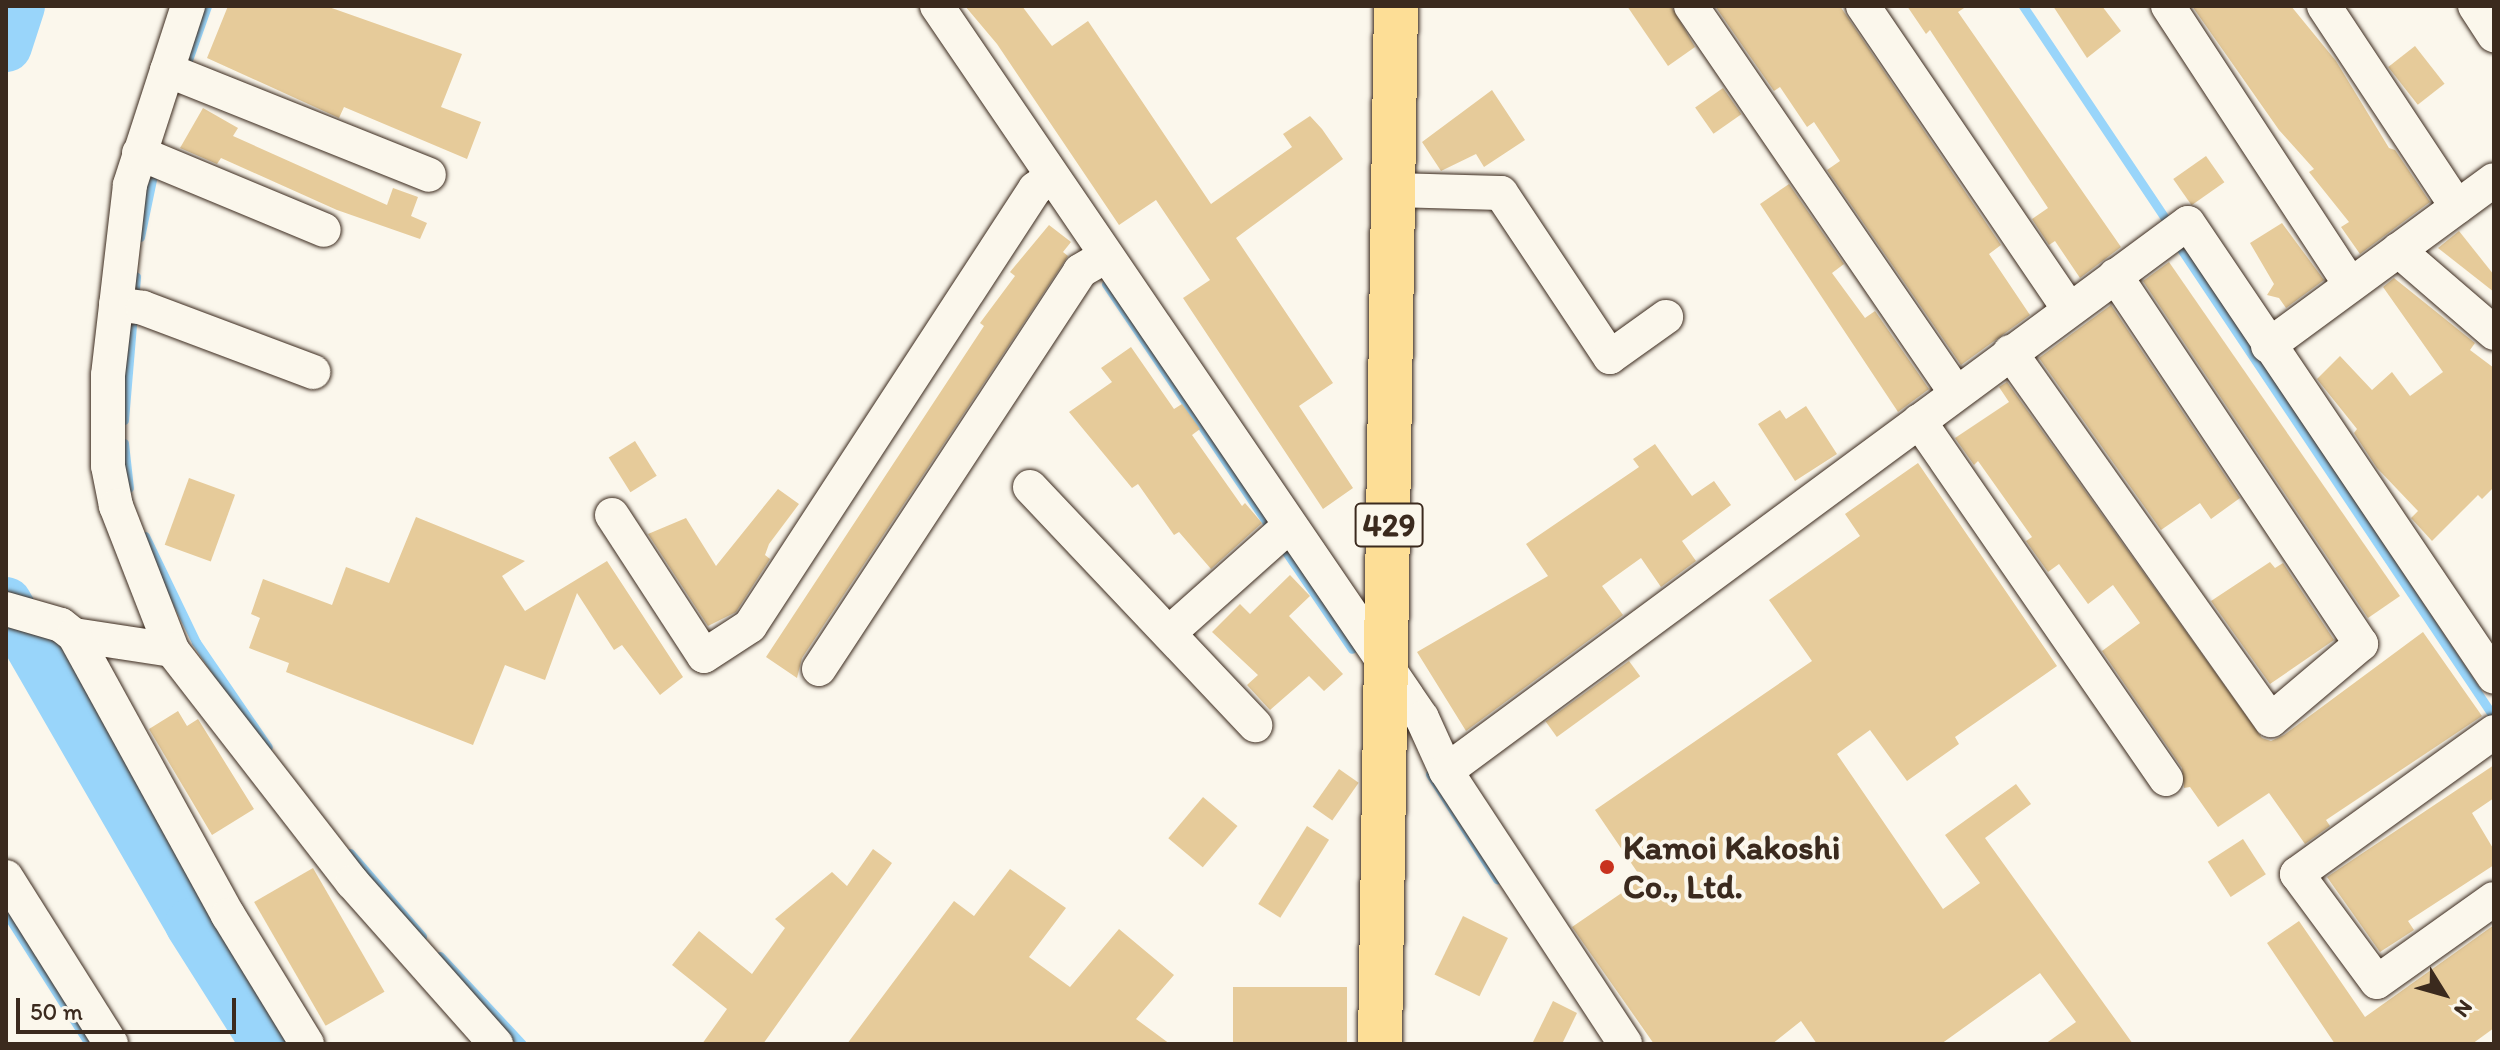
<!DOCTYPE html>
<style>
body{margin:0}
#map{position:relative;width:2500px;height:1050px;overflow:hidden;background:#fbf7ec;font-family:Itim,sans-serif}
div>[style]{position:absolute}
.stream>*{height:9px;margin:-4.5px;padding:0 4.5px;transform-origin:4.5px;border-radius:4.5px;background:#99d5fa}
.river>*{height:52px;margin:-26px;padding:0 26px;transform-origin:26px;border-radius:26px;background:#99d5fa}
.building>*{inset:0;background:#e6cb9a;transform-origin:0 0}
.roads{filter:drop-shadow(0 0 2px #3b2a1e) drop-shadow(0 0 2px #3b2a1e)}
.minor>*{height:34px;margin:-17px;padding:0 17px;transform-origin:17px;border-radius:17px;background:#fbf7ec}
.highway>*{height:44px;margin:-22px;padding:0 22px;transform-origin:22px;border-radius:22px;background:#fdde96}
.dots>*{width:22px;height:22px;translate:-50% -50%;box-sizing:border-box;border:4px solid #fbf7ec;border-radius:50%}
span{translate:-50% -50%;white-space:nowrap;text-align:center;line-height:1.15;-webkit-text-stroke:8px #fbf7ec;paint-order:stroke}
.shield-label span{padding:2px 6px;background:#fbf7ec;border:2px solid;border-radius:6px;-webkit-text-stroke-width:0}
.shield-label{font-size:32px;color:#3b2a1e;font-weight:700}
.poi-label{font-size:34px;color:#3b2a1e;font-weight:700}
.left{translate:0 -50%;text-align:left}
.frame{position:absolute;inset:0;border:8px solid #3b2a1e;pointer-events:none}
.north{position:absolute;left:2404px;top:954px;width:80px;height:80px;-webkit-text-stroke:6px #fbf7ec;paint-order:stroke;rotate:127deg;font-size:22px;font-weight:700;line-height:32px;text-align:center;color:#3b2a1e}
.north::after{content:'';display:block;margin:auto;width:28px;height:36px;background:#3b2a1e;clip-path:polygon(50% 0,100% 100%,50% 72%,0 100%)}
.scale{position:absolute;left:16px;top:998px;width:220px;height:36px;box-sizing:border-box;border:4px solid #3b2a1e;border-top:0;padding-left:10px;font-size:24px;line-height:28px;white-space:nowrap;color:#3b2a1e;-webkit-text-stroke:6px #fbf7ec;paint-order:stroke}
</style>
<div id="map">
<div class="stream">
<div style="left:2023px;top:6px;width:265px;rotate:56.2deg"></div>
<div style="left:188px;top:60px;width:57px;rotate:-70.6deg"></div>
<div style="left:140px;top:237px;width:74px;rotate:-78.2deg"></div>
<div style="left:2175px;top:240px;width:572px;rotate:56.25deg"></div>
<div style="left:1106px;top:284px;width:297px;rotate:56deg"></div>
<div style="left:124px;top:420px;width:144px;rotate:-85.2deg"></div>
<div style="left:124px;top:443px;width:45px;rotate:83.7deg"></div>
<div style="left:145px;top:536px;width:118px;rotate:64.3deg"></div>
<div style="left:196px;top:642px;width:127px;rotate:55.6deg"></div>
<div style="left:1280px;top:543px;width:128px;rotate:55.8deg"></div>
<div style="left:1430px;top:774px;width:125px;rotate:57.5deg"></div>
<div style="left:350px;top:853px;width:110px;rotate:49.1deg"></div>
<div style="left:6px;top:913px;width:155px;rotate:57.6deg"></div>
<div style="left:440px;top:956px;width:120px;rotate:47deg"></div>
</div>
<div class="river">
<div style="left:6px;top:46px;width:42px;rotate:-72deg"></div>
<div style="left:6px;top:603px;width:370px;rotate:60deg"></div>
<div style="left:191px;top:924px;width:142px;rotate:57.7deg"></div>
</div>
<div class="building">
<div style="clip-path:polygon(228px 6px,326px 6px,462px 54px,441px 107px,481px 122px,467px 159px,344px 107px,339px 118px,207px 58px)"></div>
<div style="clip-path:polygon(965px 6px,1022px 6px,1052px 46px,1088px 21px,1211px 204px,1292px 147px,1283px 134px,1310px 116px,1322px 129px,1343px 159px,1236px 238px,1333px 383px,1299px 406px,1353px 488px,1323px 509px,1183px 298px,1210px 280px,1156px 200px,1119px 225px,997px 44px)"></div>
<div style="clip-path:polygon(1627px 6px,1671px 6px,1695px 47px,1668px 66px)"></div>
<div style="clip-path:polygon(1715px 6px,1840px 6px,2001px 245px,1989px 254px,2030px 315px,1961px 365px,1827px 170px,1840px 161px,1814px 122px,1807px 127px,1780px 87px,1774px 91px)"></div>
<div style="clip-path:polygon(1907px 6px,1967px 6px,1958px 12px,2121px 247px,2080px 278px,2055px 241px,2049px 245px,2032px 219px,2048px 208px,1930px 30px,1926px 34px)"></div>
<div style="clip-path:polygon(2053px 6px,2102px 6px,2121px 31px,2087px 58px)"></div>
<div style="clip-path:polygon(2192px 6px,2291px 6px,2336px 61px,2389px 148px,2395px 150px,2430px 202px,2360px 254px,2341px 227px,2349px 222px,2309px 172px,2314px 169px,2279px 130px)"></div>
<div style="left:2415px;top:46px;width:48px;height:34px;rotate:52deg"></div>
<div style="left:1723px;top:88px;width:32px;height:34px;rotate:55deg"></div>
<div style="clip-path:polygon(1492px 90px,1525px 140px,1484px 167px,1476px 154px,1441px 171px,1422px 142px)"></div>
<div style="clip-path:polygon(203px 108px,238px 128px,233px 136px,387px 205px,393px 188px,418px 197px,411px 216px,427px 223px,420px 239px,337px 210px,221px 158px,217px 164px,180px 148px)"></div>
<div style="left:2206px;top:156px;width:32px;height:40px;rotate:55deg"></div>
<div style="clip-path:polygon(1789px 184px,1844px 264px,1832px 273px,1865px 318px,1875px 311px,1929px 389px,1898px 412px,1760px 204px)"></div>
<div style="clip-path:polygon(2282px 223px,2324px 280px,2286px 308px,2279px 298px,2267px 295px,2274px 284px,2250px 243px)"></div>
<div style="clip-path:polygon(1049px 225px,1071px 242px,1063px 252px,1068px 256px,802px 658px,797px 678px,766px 657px,984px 326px,980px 323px,1015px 276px,1010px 272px)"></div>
<div style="clip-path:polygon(2459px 231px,2494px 275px,2494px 292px,2438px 248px)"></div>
<div style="clip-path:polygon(2169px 262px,2400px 596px,2368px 618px,2143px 281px)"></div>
<div style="clip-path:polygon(2394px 278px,2475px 343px,2470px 350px,2494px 368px,2494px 487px,2482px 499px,2478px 495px,2432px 541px,2411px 518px,2418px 511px,2377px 468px,2354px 433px,2357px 429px,2317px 379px,2340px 356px,2372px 390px,2392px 372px,2410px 396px,2443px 372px,2383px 287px)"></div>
<div style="clip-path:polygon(2111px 305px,2240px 498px,2211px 519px,2200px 503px,2161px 530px,2039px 358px)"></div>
<div style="clip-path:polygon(1131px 347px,1174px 409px,1182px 404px,1200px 429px,1192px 435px,1242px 506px,1245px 503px,1262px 523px,1211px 569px,1179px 532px,1174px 535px,1138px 484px,1132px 488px,1069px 412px,1112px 382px,1101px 368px)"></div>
<div style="clip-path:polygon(2007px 382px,2262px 738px,2271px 741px,2284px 735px,2423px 632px,2482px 716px,2326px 820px,2330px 826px,2305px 844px,2269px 793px,2218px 827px,2190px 787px,2184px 788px,2182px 768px,2102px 651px,2140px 623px,2113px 585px,2088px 604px,2059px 564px,2048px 572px,2026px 541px,2032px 537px,1978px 461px,1974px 465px,1955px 438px,2009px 402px,1999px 387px)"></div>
<div style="clip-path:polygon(1806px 406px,1837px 454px,1795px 481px,1758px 424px,1780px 410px,1786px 419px)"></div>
<div style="left:635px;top:441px;width:41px;height:31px;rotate:58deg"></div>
<div style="clip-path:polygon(1655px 444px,1692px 496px,1714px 481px,1731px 505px,1682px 541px,1696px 561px,1661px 587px,1641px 558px,1602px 586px,1623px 615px,1466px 731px,1417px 652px,1548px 576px,1526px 544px,1639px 467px,1633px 459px)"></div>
<div style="clip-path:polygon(1918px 463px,2057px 666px,1955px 737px,1959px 744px,1907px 781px,1870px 730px,1837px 754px,1943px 909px,1980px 883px,1945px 835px,2016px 784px,2031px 804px,1985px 838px,2133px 1044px,2045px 1044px,2076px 1022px,2040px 973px,1941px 1044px,1817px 1044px,1801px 1021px,1772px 1044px,1654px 1044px,1572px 927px,1642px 879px,1595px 810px,1812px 661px,1769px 600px,1860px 536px,1845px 514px)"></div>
<div style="left:189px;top:478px;width:49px;height:71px;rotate:20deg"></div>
<div style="clip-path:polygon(778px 489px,799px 504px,769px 544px,765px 555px,770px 559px,736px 612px,708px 626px,648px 534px,686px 518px,716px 566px)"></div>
<div style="clip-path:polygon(416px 517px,525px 561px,502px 576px,525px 611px,607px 561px,683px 677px,660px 695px,622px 645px,614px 650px,577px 593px,545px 680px,505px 665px,473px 745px,286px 672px,289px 663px,249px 648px,260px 618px,251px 614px,263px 579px,332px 605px,346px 567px,389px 583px)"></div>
<div style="clip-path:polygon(2270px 562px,2275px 568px,2283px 563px,2334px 640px,2270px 684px,2211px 601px)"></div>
<div style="clip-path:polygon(1290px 575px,1310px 596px,1289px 616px,1343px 674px,1324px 691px,1309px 676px,1270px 710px,1247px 685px,1258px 675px,1212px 632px,1240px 604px,1250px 614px)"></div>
<div style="left:1629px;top:661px;width:19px;height:103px;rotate:54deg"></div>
<div style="clip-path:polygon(178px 711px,187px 726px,198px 719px,254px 809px,212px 835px,149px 729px)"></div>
<div style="clip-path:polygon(2494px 765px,2494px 798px,2472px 813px,2494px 850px,2494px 865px,2408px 921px,2414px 930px,2380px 952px,2327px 877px)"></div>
<div style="left:1339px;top:769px;width:24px;height:46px;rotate:35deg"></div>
<div style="left:1203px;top:797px;width:45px;height:54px;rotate:40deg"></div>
<div style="left:1307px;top:826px;width:26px;height:92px;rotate:32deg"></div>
<div style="left:2243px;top:839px;width:42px;height:42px;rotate:57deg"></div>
<div style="clip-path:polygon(873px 849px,892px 863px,763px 1044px,702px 1044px,727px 1009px,672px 965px,699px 931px,752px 974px,785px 928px,775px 919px,832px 872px,847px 886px)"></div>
<div style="left:313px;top:868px;width:143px;height:68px;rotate:60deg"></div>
<div style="clip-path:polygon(1010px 869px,1066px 908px,1029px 957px,1070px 987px,1119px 929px,1174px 975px,1136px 1019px,1170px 1044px,847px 1044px,954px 901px,974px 916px)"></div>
<div style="left:1463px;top:916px;width:50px;height:65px;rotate:26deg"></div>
<div style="clip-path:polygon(2299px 921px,2365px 1017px,2494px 925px,2494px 1028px,2472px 1044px,2335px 1044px,2267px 943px)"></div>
<div style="left:1233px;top:987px;width:114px;height:57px"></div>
<div style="clip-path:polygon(1553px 1001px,1577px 1013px,1562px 1044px,1532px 1044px)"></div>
</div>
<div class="roads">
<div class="minor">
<div style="left:188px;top:6px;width:188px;rotate:108deg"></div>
<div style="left:130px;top:185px;width:191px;rotate:96.6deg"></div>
<div style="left:108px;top:375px;width:91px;rotate:90deg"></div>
<div style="left:108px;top:466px;width:41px;rotate:78.7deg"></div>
<div style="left:116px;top:506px;width:155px;rotate:68.7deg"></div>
<div style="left:172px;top:650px;width:294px;rotate:52.2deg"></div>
<div style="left:352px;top:882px;width:217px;rotate:48.4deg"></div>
<div style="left:937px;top:6px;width:861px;rotate:55.74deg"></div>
<div style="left:1422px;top:718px;width:58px;rotate:65.6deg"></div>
<div style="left:1446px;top:771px;width:326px;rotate:56.7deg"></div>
<div style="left:1691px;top:6px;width:469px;rotate:55.6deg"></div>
<div style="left:1863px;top:6px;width:365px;rotate:55.8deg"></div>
<div style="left:2168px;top:6px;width:332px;rotate:56.8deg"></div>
<div style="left:2324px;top:6px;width:241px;rotate:56.5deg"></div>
<div style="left:2475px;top:6px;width:35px;rotate:57deg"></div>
<div style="left:167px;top:70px;width:282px;rotate:21.8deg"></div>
<div style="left:139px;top:153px;width:200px;rotate:22.6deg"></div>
<div style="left:1393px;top:190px;width:108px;rotate:1.6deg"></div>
<div style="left:1501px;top:193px;width:197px;rotate:56.4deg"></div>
<div style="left:1610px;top:357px;width:69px;rotate:-35.5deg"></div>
<div style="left:2398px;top:250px;width:127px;rotate:40.8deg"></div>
<div style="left:116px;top:304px;width:27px;rotate:8deg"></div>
<div style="left:143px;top:308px;width:182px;rotate:20.6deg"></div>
<div style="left:2268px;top:346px;width:280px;rotate:-36.3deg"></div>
<div style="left:2010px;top:352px;width:451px;rotate:54.7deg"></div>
<div style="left:2271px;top:720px;width:118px;rotate:-40.2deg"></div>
<div style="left:2361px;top:644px;width:443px;rotate:-123.7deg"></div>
<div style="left:1919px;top:421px;width:435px;rotate:55.4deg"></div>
<div style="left:1030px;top:487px;width:328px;rotate:46.6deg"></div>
<div style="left:612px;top:515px;width:168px;rotate:56.9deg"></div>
<div style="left:704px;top:656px;width:55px;rotate:-33.1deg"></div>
<div style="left:750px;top:626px;width:522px;rotate:-56.89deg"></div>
<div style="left:1035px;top:189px;width:21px;rotate:-37deg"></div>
<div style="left:6px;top:609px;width:57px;rotate:16.2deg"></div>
<div style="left:61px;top:625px;width:16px;rotate:38deg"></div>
<div style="left:74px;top:635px;width:99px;rotate:8.7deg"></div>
<div style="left:1169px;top:633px;width:161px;rotate:-41.7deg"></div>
<div style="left:74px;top:635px;width:320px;rotate:61.2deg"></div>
<div style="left:228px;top:915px;width:151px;rotate:58.5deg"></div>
<div style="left:819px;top:669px;width:476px;rotate:-56.7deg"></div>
<div style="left:1080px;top:271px;width:30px;rotate:-30deg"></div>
<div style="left:2494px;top:732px;width:243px;rotate:144.2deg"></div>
<div style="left:2297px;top:874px;width:134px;rotate:53.5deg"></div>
<div style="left:2377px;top:982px;width:143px;rotate:-35.4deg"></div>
<div style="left:1446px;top:771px;width:922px;rotate:-36.45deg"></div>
<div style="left:2188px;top:223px;width:547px;rotate:56.02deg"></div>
<div style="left:6px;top:877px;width:197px;rotate:57.8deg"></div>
</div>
<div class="highway">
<div style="left:1380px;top:1044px;width:1038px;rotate:-89.12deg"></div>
</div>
</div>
<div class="dots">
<div style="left:1607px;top:867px;background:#c8321e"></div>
</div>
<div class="shield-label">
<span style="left:1389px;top:525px">429</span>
</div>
<div class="poi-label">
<span class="left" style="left:1623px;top:867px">Kamoi Kakoshi<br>Co., Ltd.</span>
</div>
<div class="frame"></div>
<div class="north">N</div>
<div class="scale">50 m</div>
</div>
